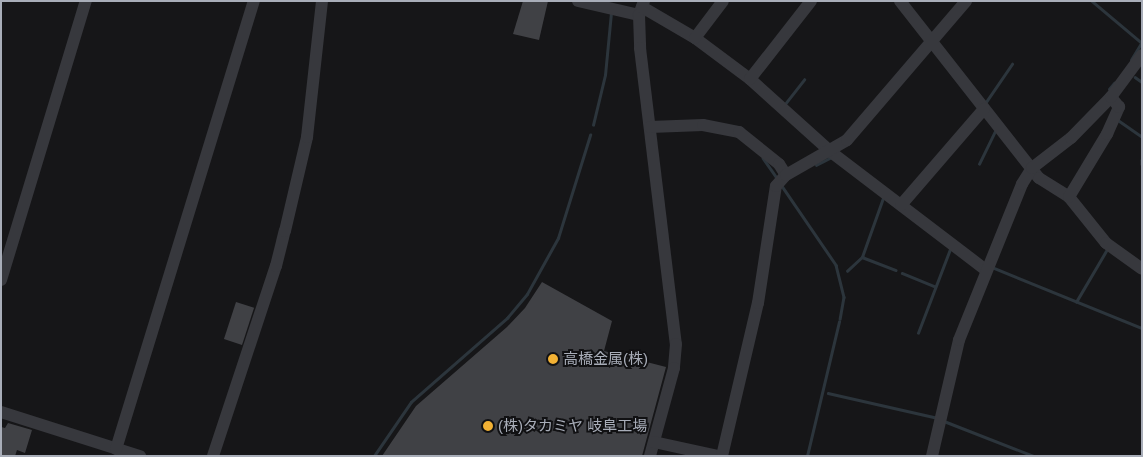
<!DOCTYPE html>
<meta charset="utf-8">
<style>
body{margin:0}
#map{position:relative;width:1143px;height:457px;overflow:hidden;background:#161618;font-family:Arial,"Noto Sans JP",sans-serif}
div>[style]{position:absolute}
.stream>*{height:2.5px;margin:-1.25px;padding:0 1.25px;transform-origin:1.25px;border-radius:1.25px;background:#2c353c}
.building>*{inset:0;background:#404145;transform-origin:0 0}
.minor>*{height:12px;margin:-6px;padding:0 6px;transform-origin:6px;border-radius:6px;background:#37383d}
.dots>*{width:14px;height:14px;translate:-50% -50%;box-sizing:border-box;border:2px solid #111113;border-radius:50%}
span{translate:-50% -50%;white-space:nowrap;text-align:center;line-height:1.15;-webkit-text-stroke:4px #111113;paint-order:stroke}
.poi-label{font-size:15px;color:#a8adb8}
.left{translate:0 -50%;text-align:left}
.frame{position:absolute;inset:0;border:2px solid #a8adb8;pointer-events:none}
</style>
<div id="map">
<div class="stream">
<div style="left:1092px;top:1px;width:65px;rotate:40deg"></div>
<div style="left:1131px;top:60px;width:21px;rotate:-59deg"></div>
<div style="left:1135px;top:77px;width:9px;rotate:36deg"></div>
<div style="left:1109px;top:89px;width:8px;rotate:-50deg"></div>
<div style="left:986px;top:102px;width:46px;rotate:-55.6deg"></div>
<div style="left:785px;top:104px;width:31px;rotate:-52deg"></div>
<div style="left:1118px;top:120px;width:29px;rotate:35deg"></div>
<div style="left:593px;top:125px;width:51px;rotate:-76.5deg"></div>
<div style="left:605px;top:75px;width:62px;rotate:-84.5deg"></div>
<div style="left:763px;top:158px;width:24px;rotate:55deg"></div>
<div style="left:1142px;top:160px;width:4px;rotate:90deg"></div>
<div style="left:979px;top:164px;width:39px;rotate:-64deg"></div>
<div style="left:816px;top:165px;width:16px;rotate:-27deg"></div>
<div style="left:782px;top:186px;width:96px;rotate:55.6deg"></div>
<div style="left:836px;top:265px;width:33px;rotate:76deg"></div>
<div style="left:844px;top:297px;width:22px;rotate:100deg"></div>
<div style="left:862px;top:257px;width:36px;rotate:21deg"></div>
<div style="left:994px;top:268px;width:160px;rotate:22.1deg"></div>
<div style="left:847px;top:271px;width:21px;rotate:-43deg"></div>
<div style="left:862px;top:257px;width:63px;rotate:-70.4deg"></div>
<div style="left:902px;top:273px;width:35px;rotate:22deg"></div>
<div style="left:1076px;top:302px;width:59px;rotate:-59.5deg"></div>
<div style="left:918px;top:333px;width:90px;rotate:-69.1deg"></div>
<div style="left:828px;top:393px;width:109px;rotate:12.8deg"></div>
<div style="left:944px;top:421px;width:97px;rotate:21.3deg"></div>
<div style="left:374px;top:456px;width:65px;rotate:-55.6deg"></div>
<div style="left:411px;top:402px;width:128px;rotate:-41.2deg"></div>
<div style="left:507px;top:318px;width:31px;rotate:-50deg"></div>
<div style="left:527px;top:294px;width:64px;rotate:-61deg"></div>
<div style="left:558px;top:238px;width:108px;rotate:-72.7deg"></div>
<div style="left:807px;top:456px;width:138px;rotate:-76.6deg"></div>
</div>
<div class="building">
<div style="clip-path:polygon(523px 1px,548px 1px,539px 40px,513px 34px)"></div>
<div style="clip-path:polygon(542px 282px,612px 321px,604px 351px,666px 367px,642px 456px,382px 456px,416px 406px,507px 327px,525px 308px)"></div>
<div style="left:236px;top:302px;width:19px;height:39px;rotate:18deg"></div>
<div style="clip-path:polygon(8px 423px,32px 430px,25px 453px,17px 450px,15px 456px,1px 456px,1px 427px,5px 428px)"></div>
</div>
<div class="minor">
<div style="left:578px;top:1px;width:63px;rotate:12.9deg"></div>
<div style="left:644px;top:1px;width:15px;rotate:110deg"></div>
<div style="left:639px;top:15px;width:33px;rotate:88deg"></div>
<div style="left:640px;top:48px;width:298px;rotate:83.1deg"></div>
<div style="left:676px;top:344px;width:24px;rotate:95deg"></div>
<div style="left:674px;top:368px;width:91px;rotate:105.3deg"></div>
<div style="left:900px;top:1px;width:225px;rotate:51.9deg"></div>
<div style="left:1039px;top:178px;width:36px;rotate:32deg"></div>
<div style="left:1069px;top:197px;width:59px;rotate:51.2deg"></div>
<div style="left:1106px;top:243px;width:44px;rotate:35.8deg"></div>
<div style="left:642px;top:7px;width:61px;rotate:30.3deg"></div>
<div style="left:695px;top:38px;width:69px;rotate:36.7deg"></div>
<div style="left:750px;top:79px;width:109px;rotate:42deg"></div>
<div style="left:831px;top:152px;width:195px;rotate:37.3deg"></div>
<div style="left:695px;top:38px;width:46px;rotate:-52.9deg"></div>
<div style="left:750px;top:79px;width:99px;rotate:-52deg"></div>
<div style="left:650px;top:127px;width:53px;rotate:-2.2deg"></div>
<div style="left:703px;top:125px;width:37px;rotate:11deg"></div>
<div style="left:739px;top:132px;width:51px;rotate:38.7deg"></div>
<div style="left:779px;top:164px;width:13px;rotate:58deg"></div>
<div style="left:1069px;top:197px;width:74px;rotate:-58.9deg"></div>
<div style="left:1107px;top:134px;width:30px;rotate:-66deg"></div>
<div style="left:1119px;top:107px;width:13px;rotate:-129deg"></div>
<div style="left:901px;top:205px;width:127px;rotate:-49.2deg"></div>
<div style="left:1px;top:280px;width:292px;rotate:-73.1deg"></div>
<div style="left:1px;top:412px;width:146px;rotate:17.6deg"></div>
<div style="left:654px;top:442px;width:66px;rotate:12.3deg"></div>
<div style="left:116px;top:449px;width:469px;rotate:-72.9deg"></div>
<div style="left:213px;top:456px;width:200px;rotate:-71.7deg"></div>
<div style="left:276px;top:266px;width:36px;rotate:-76deg"></div>
<div style="left:285px;top:231px;width:97px;rotate:-76.8deg"></div>
<div style="left:307px;top:137px;width:137px;rotate:-83.7deg"></div>
<div style="left:722px;top:456px;width:157px;rotate:-76.8deg"></div>
<div style="left:758px;top:303px;width:118px;rotate:-81.3deg"></div>
<div style="left:776px;top:186px;width:15px;rotate:-48deg"></div>
<div style="left:786px;top:175px;width:70px;rotate:-29.8deg"></div>
<div style="left:847px;top:140px;width:183px;rotate:-49.4deg"></div>
<div style="left:932px;top:456px;width:119px;rotate:-76.9deg"></div>
<div style="left:959px;top:340px;width:168px;rotate:-68deg"></div>
<div style="left:1022px;top:184px;width:19px;rotate:-58deg"></div>
<div style="left:1032px;top:168px;width:49px;rotate:-37.6deg"></div>
<div style="left:1071px;top:138px;width:57px;rotate:-45.7deg"></div>
<div style="left:1111px;top:97px;width:52px;rotate:-53.6deg"></div>
</div>
<div class="dots">
<div style="left:553px;top:359px;background:#f2b134"></div>
<div style="left:488px;top:426px;background:#f2b134"></div>
</div>
<div class="poi-label">
<span class="left" style="left:563px;top:359px">高橋金属(株)</span>
<span class="left" style="left:498px;top:426px">(株)タカミヤ 岐阜工場</span>
</div>
<div class="frame"></div>
</div>
